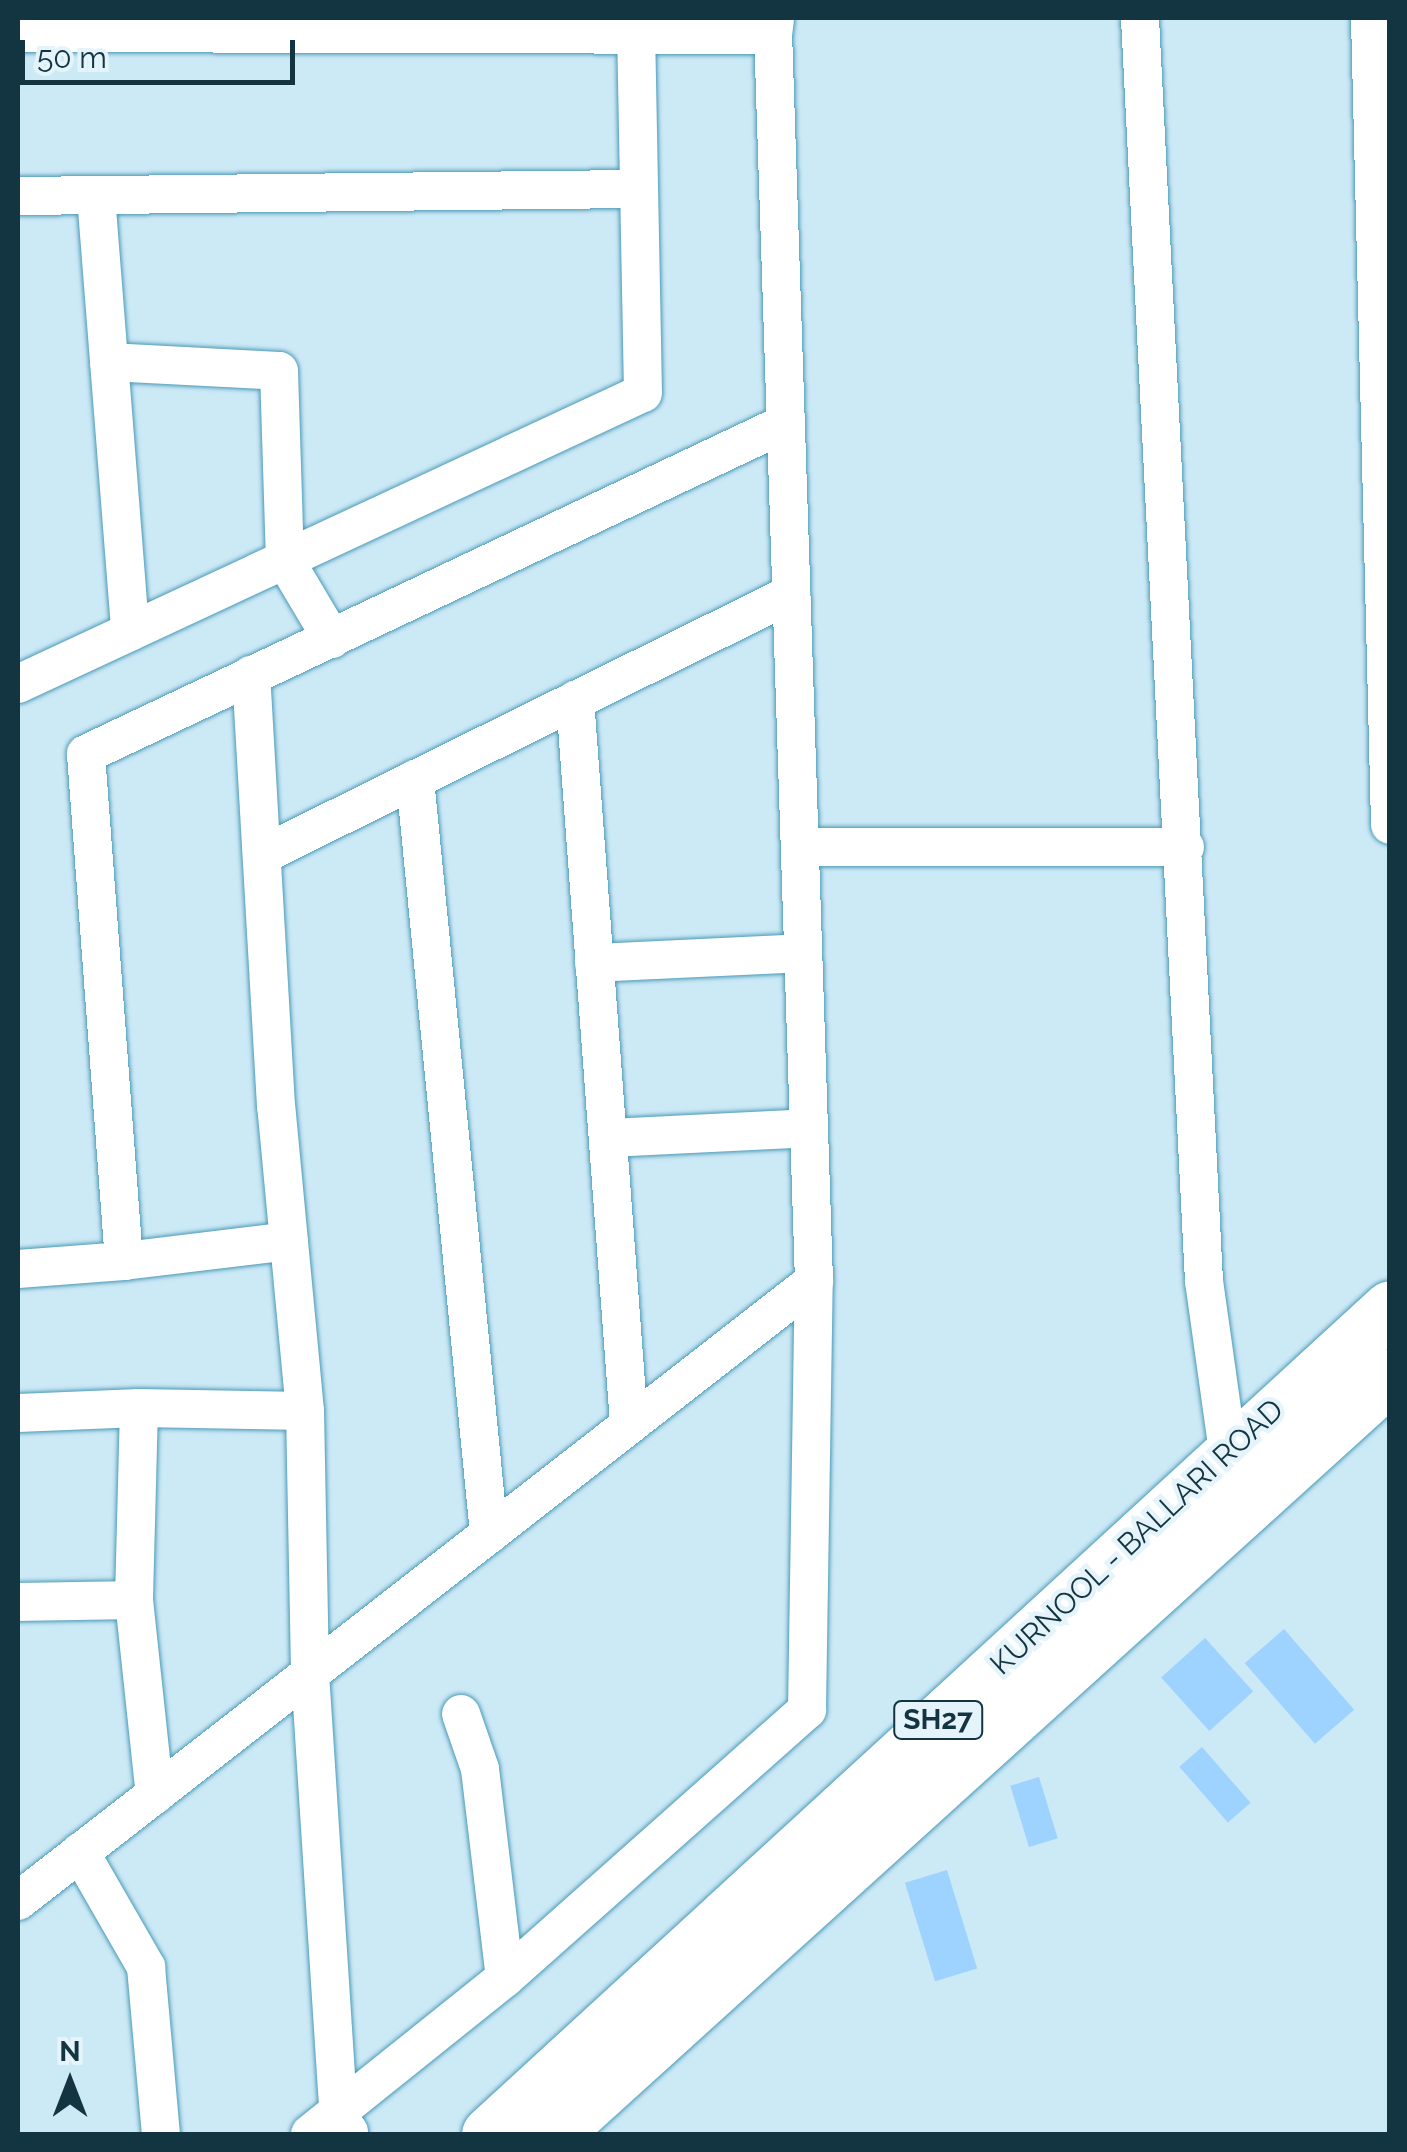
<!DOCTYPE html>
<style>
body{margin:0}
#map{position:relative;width:1407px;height:2152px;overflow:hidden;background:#cce9f6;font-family:Raleway,sans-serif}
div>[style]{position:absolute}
.building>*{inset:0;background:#9ed2ff;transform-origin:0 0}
.roads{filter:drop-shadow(0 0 2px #4a9ab8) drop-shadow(0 0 2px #4a9ab8)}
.street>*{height:38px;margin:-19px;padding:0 19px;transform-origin:19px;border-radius:19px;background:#fff}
.primary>*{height:55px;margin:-27.5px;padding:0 27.5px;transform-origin:27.5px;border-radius:27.5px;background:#fff}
span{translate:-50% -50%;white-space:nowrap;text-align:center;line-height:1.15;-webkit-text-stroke:9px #e5f4fa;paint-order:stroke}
.shield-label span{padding:2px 8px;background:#e5f4fa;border:2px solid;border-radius:8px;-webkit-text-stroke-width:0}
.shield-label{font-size:28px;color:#133541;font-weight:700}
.street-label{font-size:30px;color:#133541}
.frame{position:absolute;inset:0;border:20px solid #133541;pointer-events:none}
.north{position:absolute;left:20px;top:2032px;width:100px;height:100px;-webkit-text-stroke:8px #e5f4fa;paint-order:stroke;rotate:0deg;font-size:28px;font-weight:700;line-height:40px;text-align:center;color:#133541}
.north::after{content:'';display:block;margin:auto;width:35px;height:45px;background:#133541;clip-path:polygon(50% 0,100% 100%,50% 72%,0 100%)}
.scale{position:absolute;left:20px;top:40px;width:275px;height:45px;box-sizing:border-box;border:5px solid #133541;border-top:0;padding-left:12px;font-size:30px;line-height:35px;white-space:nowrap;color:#133541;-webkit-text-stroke:8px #e5f4fa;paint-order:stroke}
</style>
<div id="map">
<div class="building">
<div style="left:1284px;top:1629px;width:107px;height:52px;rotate:49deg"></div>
<div style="left:1205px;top:1638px;width:72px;height:59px;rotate:48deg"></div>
<div style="left:1202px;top:1747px;width:74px;height:30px;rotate:49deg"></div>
<div style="left:1039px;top:1777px;width:64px;height:30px;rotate:73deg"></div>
<div style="left:947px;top:1870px;width:103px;height:44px;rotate:73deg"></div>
</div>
<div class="roads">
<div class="street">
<div style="left:1140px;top:18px;width:1265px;rotate:87.1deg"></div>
<div style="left:1204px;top:1281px;width:173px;rotate:82deg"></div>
<div style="left:1370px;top:18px;width:807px;rotate:88.58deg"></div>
<div style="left:18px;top:33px;width:755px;rotate:0.15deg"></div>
<div style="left:773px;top:35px;width:17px;rotate:-83deg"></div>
<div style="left:18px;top:196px;width:621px;rotate:-0.65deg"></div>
<div style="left:96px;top:196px;width:437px;rotate:85.5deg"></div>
<div style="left:109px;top:362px;width:170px;rotate:3deg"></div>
<div style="left:279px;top:371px;width:189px;rotate:88.2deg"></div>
<div style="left:285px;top:560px;width:92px;rotate:59.3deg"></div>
<div style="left:18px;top:684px;width:689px;rotate:-24.97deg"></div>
<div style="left:643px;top:393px;width:358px;rotate:-91.1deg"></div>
<div style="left:575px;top:700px;width:726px;rotate:85.73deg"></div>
<div style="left:415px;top:779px;width:759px;rotate:84.4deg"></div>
<div style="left:800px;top:847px;width:385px"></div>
<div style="left:262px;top:855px;width:590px;rotate:-26.26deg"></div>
<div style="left:594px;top:963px;width:209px;rotate:-2.7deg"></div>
<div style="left:608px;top:1138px;width:201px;rotate:-2.8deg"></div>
<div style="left:124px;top:1261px;width:166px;rotate:-6.9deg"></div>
<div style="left:18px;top:1269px;width:106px;rotate:-4.3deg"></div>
<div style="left:124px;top:1261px;width:508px;rotate:-94.29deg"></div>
<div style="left:86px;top:754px;width:774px;rotate:-25.31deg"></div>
<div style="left:139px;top:1408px;width:166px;rotate:1deg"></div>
<div style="left:305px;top:1411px;width:306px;rotate:-95.4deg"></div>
<div style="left:276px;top:1106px;width:432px;rotate:-93.3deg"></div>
<div style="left:305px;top:1411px;width:262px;rotate:88.9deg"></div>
<div style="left:310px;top:1673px;width:445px;rotate:86.3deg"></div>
<div style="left:339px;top:2117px;width:18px;rotate:56deg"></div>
<div style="left:18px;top:1413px;width:121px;rotate:-2.4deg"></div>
<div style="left:139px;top:1408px;width:192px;rotate:91.5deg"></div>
<div style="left:134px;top:1600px;width:116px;rotate:179deg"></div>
<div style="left:134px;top:1600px;width:196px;rotate:83.9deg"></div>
<div style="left:461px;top:1714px;width:58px;rotate:70.9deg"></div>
<div style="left:480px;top:1769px;width:210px;rotate:83.2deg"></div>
<div style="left:80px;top:1852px;width:133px;rotate:60.1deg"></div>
<div style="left:146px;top:1967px;width:168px;rotate:84.9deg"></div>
<div style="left:18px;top:1901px;width:1009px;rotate:-37.91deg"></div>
<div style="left:814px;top:1281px;width:1247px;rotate:-91.88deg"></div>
<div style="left:310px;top:2134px;width:250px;rotate:-38.7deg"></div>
<div style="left:505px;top:1978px;width:404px;rotate:-41.6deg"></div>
<div style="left:807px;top:1710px;width:429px;rotate:-89.1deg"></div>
</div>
<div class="primary">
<div style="left:489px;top:2134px;width:1222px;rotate:-42.51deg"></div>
<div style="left:553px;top:2134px;width:1129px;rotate:-42.16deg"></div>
</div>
</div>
<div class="shield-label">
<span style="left:938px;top:1720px">SH27</span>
</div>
<div class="street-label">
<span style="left:1137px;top:1537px;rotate:-43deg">KURNOOL - BALLARI ROAD</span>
</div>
<div class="frame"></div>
<div class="north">N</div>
<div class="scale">50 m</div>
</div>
